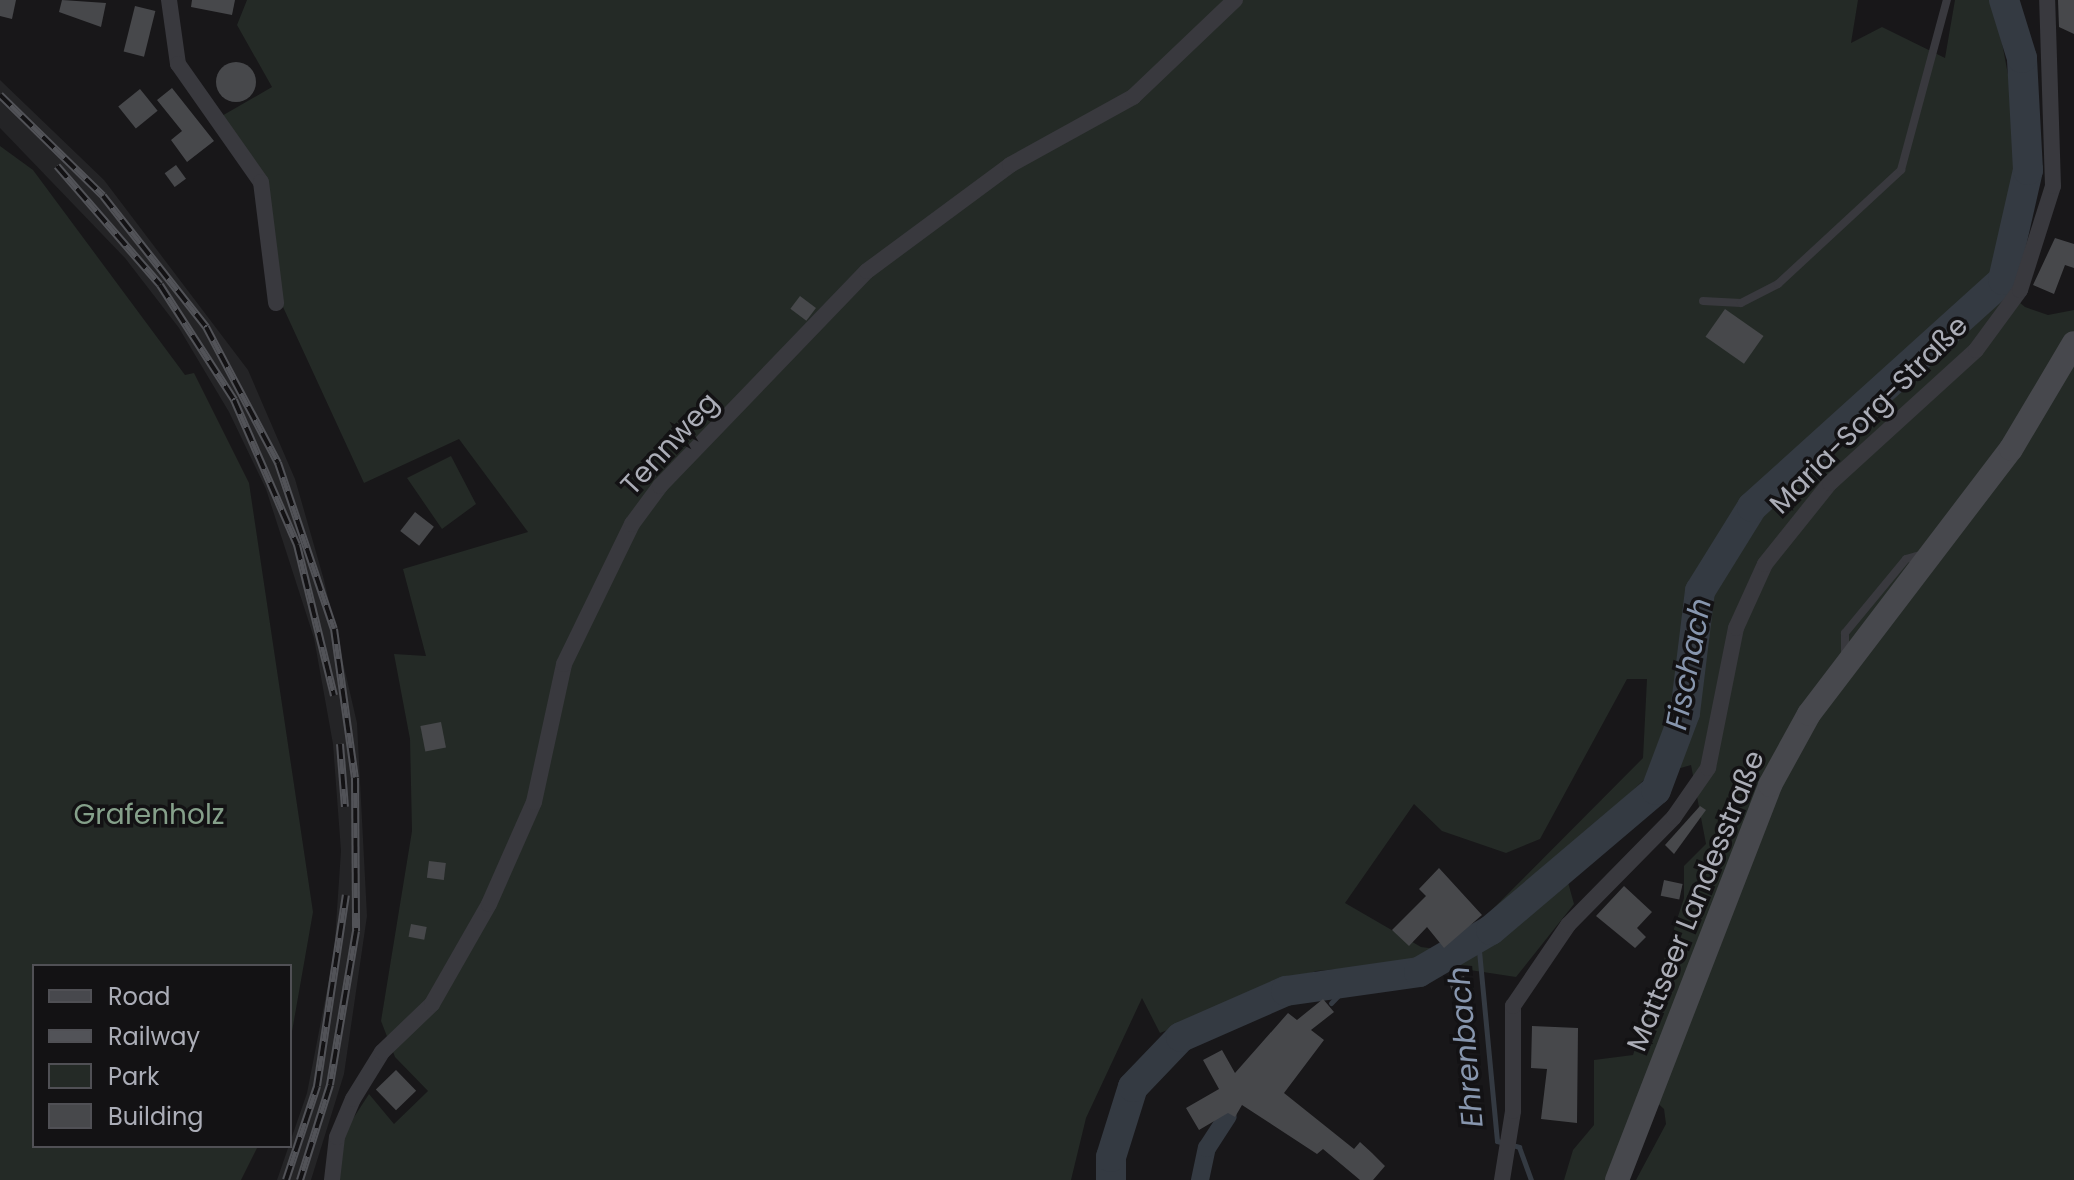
<!DOCTYPE html>
<meta charset="utf-8">
<style>
body{margin:0}
#map{position:relative;width:2074px;height:1180px;overflow:hidden;background:#181719;font-family:Poppins,sans-serif}
div>[style]{position:absolute}
.built>*{inset:0;background:#242426}
.green>*{inset:0;background:#242a26}
.stream>*{height:5px;margin:-2.5px;padding:0 2.5px;transform-origin:2.5px;border-radius:2.5px;background:#343a42}
.canal>*{height:18px;margin:-9px;padding:0 9px;transform-origin:9px;border-radius:9px;background:#343a42}
.river>*{height:30px;margin:-15px;padding:0 15px;transform-origin:15px;border-radius:15px;background:#343a42}
.building>*{inset:0;background:#47484b;transform-origin:0 0}
.round{border-radius:50%}
.lane>*{height:8px;margin:-4px;padding:0 4px;transform-origin:4px;border-radius:4px;background:#39393e}
.street>*{height:16px;margin:-8px;padding:0 8px;transform-origin:8px;border-radius:8px;background:#39393e}
.secondary>*{height:24px;margin:-12px;padding:0 12px;transform-origin:12px;border-radius:12px;background:#47484d}
.rail>*{height:8px;margin-top:-4px;transform-origin:0;background:repeating-linear-gradient(90deg,#131214 0 15px,#525358 0 30px);box-sizing:border-box;border-block:2px solid #525358}
span{translate:-50% -50%;white-space:nowrap;text-align:center;line-height:1.15;-webkit-text-stroke:7px #131214;paint-order:stroke}
.street-label{font-size:28px;color:#abadb7}
.park-label{font-size:28px;color:#85a08a}
.water-label{font-size:30px;color:#8796ae;font-style:italic}
.legend{position:absolute;left:32px;top:964px;width:260px;height:184px;box-sizing:border-box;background:#131214;border:2px solid #505055;margin:0;padding:10px 14px;list-style:none;font-size:24px;color:#abadb7}
.legend li{display:flex;align-items:center;gap:16px;height:40px}
.legend b{width:40px;border:2px solid #505055}
</style>
<div id="map">
<div class="built">
<div style="clip-path:polygon(0 80px,104px 180px,248px 370px,295px 479px,324px 580px,357px 723px,367px 916px,344px 1074px,311px 1180px,277px 1180px,307px 1093px,334px 954px,341px 851px,333px 744px,314px 638px,266px 489px,229px 412px,179px 328px,125px 258px,0 128px)"></div>
</div>
<div class="green">
<div style="clip-path:polygon(evenodd,247px 0,1858px 0,1851px 43px,1882px 27px,1945px 58px,1955px 0,1994px 0,2015px 112px,2019px 185px,1994px 281px,2025px 307px,2048px 315px,2074px 310px,2074px 1180px,1636px 1180px,1666px 1124px,1664px 1109px,1641px 1088px,1608px 1180px,1564px 1180px,1573px 1150px,1594px 1125px,1594px 1060px,1633px 1055px,1684px 898px,1684px 866px,1706px 844px,1691px 765px,1646px 778px,1561px 857px,1574px 904px,1516px 977px,1417px 962px,1316px 971px,1160px 1033px,1142px 998px,1086px 1118px,1071px 1180px,337px 1180px,345px 1131px,369px 1094px,394px 1124px,428px 1091px,395px 1057px,381px 1021px,412px 831px,410px 739px,394px 654px,426px 656px,403px 569px,528px 532px,459px 439px,364px 483px,283px 307px,268px 197px,220px 117px,272px 87px,237px 25px,247px 0,1627px 679px,1647px 679px,1643px 758px,1469px 933px,1444px 950px,1421px 947px,1345px 903px,1414px 804px,1442px 831px,1506px 853px,1540px 839px,1627px 679px)"></div>
<div style="clip-path:polygon(0 146px,33px 170px,185px 375px,194px 373px,249px 483px,313px 912px,290px 1043px,290px 966px,34px 966px,34px 1146px,258px 1146px,241px 1180px,0 1180px)"></div>
<div style="clip-path:polygon(451px 456px,476px 504px,442px 529px,407px 478px)"></div>
</div>
<div class="stream">
<div style="left:1478px;top:940px;width:202px;rotate:84.6deg"></div>
<div style="left:1497px;top:1141px;width:23px;rotate:15deg"></div>
<div style="left:1519px;top:1147px;width:35px;rotate:70deg"></div>
<div style="left:1331px;top:1003px;width:36px;rotate:-46deg"></div>
</div>
<div class="canal">
<div style="left:2004px;top:7px;width:9px;rotate:-49deg"></div>
<div style="left:1200px;top:1180px;width:33px;rotate:-78deg"></div>
<div style="left:1207px;top:1148px;width:38px;rotate:-57deg"></div>
</div>
<div class="river">
<div style="left:1111px;top:1180px;width:23px;rotate:-90deg"></div>
<div style="left:1111px;top:1157px;width:73px;rotate:-72.6deg"></div>
<div style="left:1133px;top:1087px;width:69px;rotate:-46.2deg"></div>
<div style="left:1181px;top:1037px;width:115px;rotate:-23.7deg"></div>
<div style="left:1286px;top:991px;width:134px;rotate:-8.1deg"></div>
<div style="left:1419px;top:972px;width:83px;rotate:-30.3deg"></div>
<div style="left:1491px;top:930px;width:216px;rotate:-40.3deg"></div>
<div style="left:1656px;top:790px;width:82px;rotate:-69.4deg"></div>
<div style="left:1685px;top:713px;width:123px;rotate:-83deg"></div>
<div style="left:1700px;top:591px;width:99px;rotate:-58.2deg"></div>
<div style="left:1752px;top:507px;width:338px;rotate:-42.1deg"></div>
<div style="left:2003px;top:280px;width:113px;rotate:-77.2deg"></div>
<div style="left:2028px;top:170px;width:112px;rotate:-93.1deg"></div>
<div style="left:2022px;top:58px;width:61px;rotate:-107.2deg"></div>
</div>
<div class="building">
<div style="clip-path:polygon(0 0,16px 0,12px 19px,0 16px)"></div>
<div style="clip-path:polygon(62px 0,106px 3px,101px 27px,59px 12px)"></div>
<div style="clip-path:polygon(192px 0,235px 0,232px 15px,191px 7px)"></div>
<div style="clip-path:polygon(2058px 0,2074px 0,2074px 34px,2059px 27px)"></div>
<div style="left:135px;top:6px;width:21px;height:47px;rotate:14deg"></div>
<div class="round" style="left:216px;top:62px;width:40px;height:40px"></div>
<div style="clip-path:polygon(172px 88px,214px 141px,187px 162px,171px 140px,182px 131px,157px 100px)"></div>
<div style="left:140px;top:89px;width:28px;height:28px;rotate:51deg"></div>
<div style="left:176px;top:165px;width:17px;height:14px;rotate:54deg"></div>
<div style="clip-path:polygon(2055px 238px,2074px 244px,2074px 268px,2065px 265px,2054px 294px,2033px 285px)"></div>
<div style="left:800px;top:296px;width:20px;height:16px;rotate:37deg"></div>
<div style="left:1725px;top:309px;width:47px;height:34px;rotate:35deg"></div>
<div style="left:415px;top:512px;width:24px;height:24px;rotate:38deg"></div>
<div style="left:441px;top:722px;width:26px;height:21px;rotate:79deg"></div>
<div style="clip-path:polygon(1700px 806px,1706px 810px,1674px 854px,1665px 845px)"></div>
<div style="left:429px;top:861px;width:17px;height:17px;rotate:7deg"></div>
<div style="clip-path:polygon(1439px 868px,1482px 915px,1444px 948px,1427px 927px,1409px 946px,1392px 930px,1426px 896px,1419px 889px)"></div>
<div style="left:1664px;top:880px;width:19px;height:16px;rotate:12deg"></div>
<div style="clip-path:polygon(1624px 886px,1652px 912px,1637px 928px,1646px 937px,1635px 948px,1596px 916px)"></div>
<div style="left:411px;top:924px;width:16px;height:13px;rotate:11deg"></div>
<div style="left:1464px;top:976px;width:15px;height:16px;rotate:74deg"></div>
<div style="clip-path:polygon(1323px 999px,1334px 1012px,1311px 1030px,1324px 1040px,1284px 1093px,1354px 1149px,1360px 1142px,1372px 1153px,1385px 1166px,1373px 1180px,1360px 1180px,1323px 1149px,1317px 1154px,1242px 1105px,1235px 1117px,1228px 1113px,1199px 1130px,1186px 1108px,1219px 1089px,1203px 1060px,1222px 1050px,1235px 1073px,1288px 1013px,1297px 1020px)"></div>
<div style="clip-path:polygon(1532px 1026px,1578px 1028px,1577px 1123px,1541px 1119px,1547px 1069px,1531px 1068px)"></div>
<div style="left:396px;top:1070px;width:29px;height:28px;rotate:46deg"></div>
</div>
<div class="lane">
<div style="left:1703px;top:301px;width:38px;rotate:3deg"></div>
<div style="left:1741px;top:303px;width:42px;rotate:-27.2deg"></div>
<div style="left:1778px;top:284px;width:168px;rotate:-42.8deg"></div>
<div style="left:1901px;top:170px;width:176px;rotate:-74.9deg"></div>
<div style="left:1845px;top:658px;width:25px;rotate:-90deg"></div>
<div style="left:1845px;top:633px;width:96px;rotate:-50.5deg"></div>
<div style="left:1906px;top:559px;width:18px;rotate:-16deg"></div>
</div>
<div class="street">
<div style="left:169px;top:0;width:65px;rotate:82deg"></div>
<div style="left:178px;top:64px;width:144px;rotate:54.9deg"></div>
<div style="left:261px;top:182px;width:122px;rotate:82.9deg"></div>
<div style="left:332px;top:1180px;width:43px;rotate:-83.4deg"></div>
<div style="left:337px;top:1137px;width:41px;rotate:-67.2deg"></div>
<div style="left:353px;top:1099px;width:55px;rotate:-58.3deg"></div>
<div style="left:382px;top:1052px;width:69px;rotate:-43.8deg"></div>
<div style="left:432px;top:1004px;width:115px;rotate:-60.3deg"></div>
<div style="left:489px;top:904px;width:111px;rotate:-66.2deg"></div>
<div style="left:534px;top:802px;width:141px;rotate:-77.7deg"></div>
<div style="left:564px;top:664px;width:156px;rotate:-64.1deg"></div>
<div style="left:632px;top:524px;width:47px;rotate:-53.6deg"></div>
<div style="left:660px;top:486px;width:298px;rotate:-46.1deg"></div>
<div style="left:867px;top:271px;width:178px;rotate:-36.5deg"></div>
<div style="left:1010px;top:165px;width:141px;rotate:-28.9deg"></div>
<div style="left:1133px;top:97px;width:141px;rotate:-43.6deg"></div>
<div style="left:1502px;top:1180px;width:70px;rotate:-80.9deg"></div>
<div style="left:1513px;top:1111px;width:105px;rotate:-90deg"></div>
<div style="left:1513px;top:1006px;width:98px;rotate:-55.8deg"></div>
<div style="left:1568px;top:925px;width:151px;rotate:-45.5deg"></div>
<div style="left:1674px;top:817px;width:60px;rotate:-55.2deg"></div>
<div style="left:1708px;top:768px;width:143px;rotate:-78.7deg"></div>
<div style="left:1736px;top:628px;width:70px;rotate:-65.6deg"></div>
<div style="left:1765px;top:564px;width:104px;rotate:-51.3deg"></div>
<div style="left:1830px;top:483px;width:197px;rotate:-42.3deg"></div>
<div style="left:1976px;top:350px;width:74px;rotate:-53.7deg"></div>
<div style="left:2020px;top:290px;width:109px;rotate:-72.4deg"></div>
<div style="left:2053px;top:186px;width:186px;rotate:-91.8deg"></div>
</div>
<div class="secondary">
<div style="left:1617px;top:1180px;width:424px;rotate:-68.8deg"></div>
<div style="left:1770px;top:785px;width:81px;rotate:-61.2deg"></div>
<div style="left:1809px;top:714px;width:333px;rotate:-52.7deg"></div>
<div style="left:2011px;top:449px;width:123px;rotate:-59.3deg"></div>
</div>
<div class="rail">
<div style="left:0;top:95px;width:144px;rotate:44.4deg"></div>
<div style="left:103px;top:196px;width:167px;rotate:51.8deg"></div>
<div style="left:206px;top:327px;width:154px;rotate:62.1deg"></div>
<div style="left:278px;top:463px;width:175px;rotate:71.4deg"></div>
<div style="left:334px;top:629px;width:150px;rotate:82deg"></div>
<div style="left:355px;top:778px;width:153px;rotate:89.6deg"></div>
<div style="left:356px;top:931px;width:156px;rotate:99.6deg"></div>
<div style="left:330px;top:1085px;width:100px;rotate:107.5deg"></div>
<div style="left:57px;top:166px;width:157px;rotate:49.1deg"></div>
<div style="left:160px;top:285px;width:137px;rotate:57.2deg"></div>
<div style="left:234px;top:400px;width:158px;rotate:66.5deg"></div>
<div style="left:297px;top:545px;width:155px;rotate:76.2deg"></div>
<div style="left:340px;top:744px;width:63px;rotate:85.5deg"></div>
<div style="left:286px;top:1180px;width:99px;rotate:-71.7deg"></div>
<div style="left:317px;top:1086px;width:193px;rotate:-81.4deg"></div>
</div>
<div class="street-label">
<span style="left:1869px;top:415px;rotate:-45deg">Maria-Sorg-Straße</span>
<span style="left:670px;top:444px;rotate:-47deg">Tennweg</span>
<span style="left:1696px;top:901px;rotate:-68deg">Mattseer Landesstraße</span>
</div>
<div class="park-label">
<span style="left:149px;top:815px">Grafenholz</span>
</div>
<div class="water-label">
<span style="left:1689px;top:664px;rotate:-79deg">Fischach</span>
<span style="left:1466px;top:1047px;rotate:-95deg">Ehrenbach</span>
</div>
<ul class="legend">
<li><b style="height:10px;background:#47484d"></b>Road</li>
<li><b style="height:10px;background:#525358"></b>Railway</li>
<li><b style="height:22px;background:#242a26"></b>Park</li>
<li><b style="height:22px;background:#47484b"></b>Building</li>
</ul>
</div>
